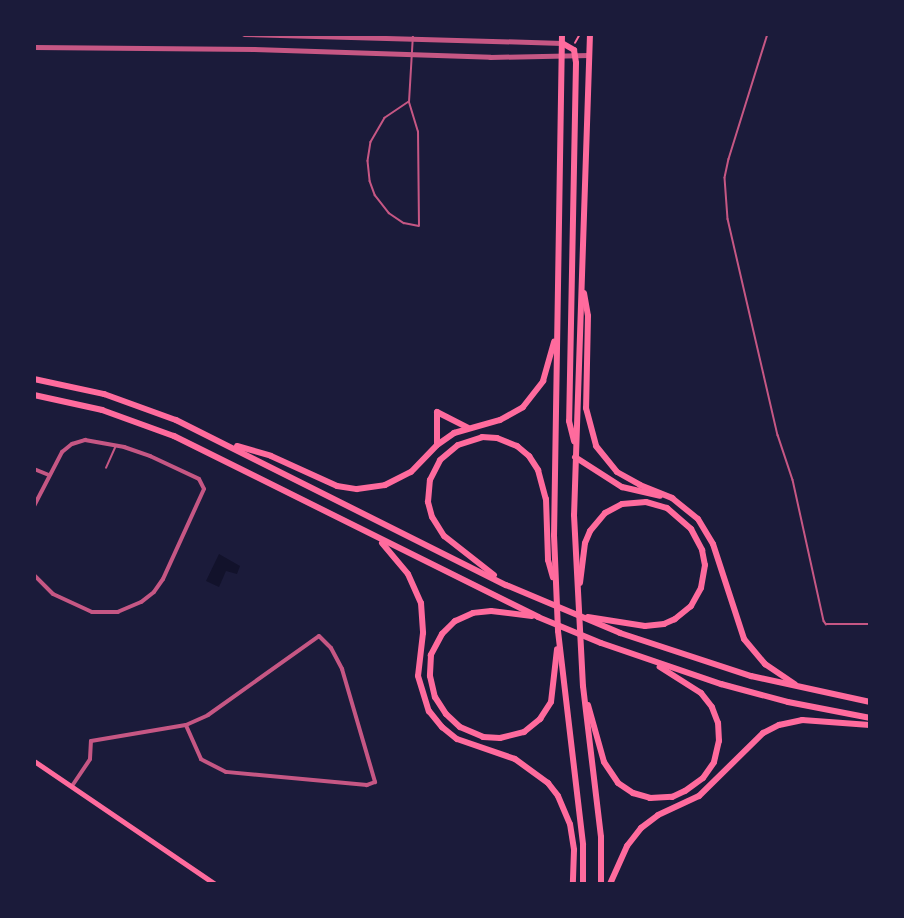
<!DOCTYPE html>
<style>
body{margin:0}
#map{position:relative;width:904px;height:918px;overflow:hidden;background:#1b1b3a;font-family:Poppins,sans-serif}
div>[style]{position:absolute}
.water>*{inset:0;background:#12122b}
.path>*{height:1.5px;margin:-0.75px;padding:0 0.75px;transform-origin:0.75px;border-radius:0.75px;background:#ff6b9d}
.service>*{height:1.5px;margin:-0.75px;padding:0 0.75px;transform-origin:0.75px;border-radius:0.75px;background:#c65784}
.minor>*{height:4px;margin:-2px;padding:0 2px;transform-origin:2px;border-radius:2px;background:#c65784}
.tertiary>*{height:4.5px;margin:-2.25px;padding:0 2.25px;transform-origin:2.25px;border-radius:2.25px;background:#c65784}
.secondary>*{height:5px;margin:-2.5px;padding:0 2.5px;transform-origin:2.5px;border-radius:2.5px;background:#ff6b9d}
.primary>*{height:6px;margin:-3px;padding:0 3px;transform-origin:3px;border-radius:3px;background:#ff6b9d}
span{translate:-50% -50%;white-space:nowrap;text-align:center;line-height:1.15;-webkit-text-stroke:4.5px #1b1b3a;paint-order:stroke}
.frame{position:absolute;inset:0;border:36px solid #1b1b3a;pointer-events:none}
</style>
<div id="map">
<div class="water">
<div style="clip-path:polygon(219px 554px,240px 566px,237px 574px,226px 571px,219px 587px,206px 581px)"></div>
</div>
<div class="path">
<div style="left:575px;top:43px;width:10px;rotate:-61deg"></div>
</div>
<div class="service">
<div style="left:768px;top:34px;width:131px;rotate:107.3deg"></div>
<div style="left:729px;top:159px;width:19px;rotate:102deg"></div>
<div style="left:725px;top:178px;width:41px;rotate:85.8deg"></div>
<div style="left:728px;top:219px;width:222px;rotate:77deg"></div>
<div style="left:778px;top:435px;width:47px;rotate:71.6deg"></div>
<div style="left:793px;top:480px;width:144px;rotate:77.6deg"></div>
<div style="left:824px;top:621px;width:4px;rotate:56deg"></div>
<div style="left:826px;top:624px;width:44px"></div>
<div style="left:409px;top:102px;width:29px;rotate:146deg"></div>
<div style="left:385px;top:118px;width:28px;rotate:120deg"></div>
<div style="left:371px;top:142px;width:19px;rotate:99deg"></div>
<div style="left:368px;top:161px;width:20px;rotate:84deg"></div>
<div style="left:370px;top:181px;width:15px;rotate:70deg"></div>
<div style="left:375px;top:195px;width:23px;rotate:52deg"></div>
<div style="left:389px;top:213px;width:18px;rotate:34deg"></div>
<div style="left:404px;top:223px;width:15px;rotate:11deg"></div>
<div style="left:419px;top:226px;width:94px;rotate:-90.6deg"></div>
<div style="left:418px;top:132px;width:31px;rotate:-107deg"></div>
<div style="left:409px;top:102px;width:68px;rotate:-86.6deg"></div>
<div style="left:106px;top:468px;width:24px;rotate:-66deg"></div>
</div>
<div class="minor">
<div style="left:34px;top:469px;width:16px;rotate:22deg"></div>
<div style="left:34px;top:506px;width:61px;rotate:-62.6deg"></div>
<div style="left:62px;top:452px;width:13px;rotate:-39deg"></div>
<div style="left:72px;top:444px;width:14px;rotate:-17deg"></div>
<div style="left:85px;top:440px;width:40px;rotate:10deg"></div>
<div style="left:124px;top:447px;width:28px;rotate:19deg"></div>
<div style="left:150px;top:456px;width:54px;rotate:25.1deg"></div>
<div style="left:199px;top:479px;width:11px;rotate:63deg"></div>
<div style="left:204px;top:489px;width:99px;rotate:114.5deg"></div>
<div style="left:163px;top:579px;width:16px;rotate:125deg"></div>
<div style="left:154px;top:592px;width:16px;rotate:142deg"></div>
<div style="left:141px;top:602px;width:25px;rotate:157deg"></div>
<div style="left:118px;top:612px;width:26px;rotate:180deg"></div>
<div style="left:92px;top:612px;width:43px;rotate:-155.2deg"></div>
<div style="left:53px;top:594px;width:27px;rotate:-135deg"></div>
<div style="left:319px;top:636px;width:17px;rotate:45deg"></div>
<div style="left:331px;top:648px;width:24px;rotate:62deg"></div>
<div style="left:342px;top:669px;width:118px;rotate:73.7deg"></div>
<div style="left:375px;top:782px;width:9px;rotate:159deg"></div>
<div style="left:367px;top:785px;width:142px;rotate:-174.7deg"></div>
<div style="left:226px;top:772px;width:28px;rotate:-153deg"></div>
<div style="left:201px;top:759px;width:37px;rotate:-114deg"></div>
<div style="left:186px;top:725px;width:24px;rotate:-24deg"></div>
<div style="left:208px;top:715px;width:136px;rotate:-35.4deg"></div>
<div style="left:72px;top:786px;width:32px;rotate:-56deg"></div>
<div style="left:90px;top:759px;width:18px;rotate:-87deg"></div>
<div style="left:91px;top:741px;width:96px;rotate:-9.6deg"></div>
</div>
<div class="tertiary">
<div style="left:244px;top:34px;width:318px;rotate:1.6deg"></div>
<div style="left:34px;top:47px;width:220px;rotate:0.5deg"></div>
<div style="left:254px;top:49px;width:236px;rotate:1.9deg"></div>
<div style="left:490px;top:57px;width:99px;rotate:-1.2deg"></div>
</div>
<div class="secondary">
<div style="left:34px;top:761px;width:219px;rotate:34.2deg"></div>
</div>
<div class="primary">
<div style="left:562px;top:34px;width:501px;rotate:90.91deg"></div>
<div style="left:554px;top:535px;width:96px;rotate:87.6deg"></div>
<div style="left:558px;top:631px;width:215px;rotate:83.3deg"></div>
<div style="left:583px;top:845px;width:39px;rotate:90deg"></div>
<div style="left:590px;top:34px;width:481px;rotate:91.9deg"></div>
<div style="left:574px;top:515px;width:171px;rotate:87deg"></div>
<div style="left:583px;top:686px;width:152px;rotate:83.2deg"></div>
<div style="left:601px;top:837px;width:47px;rotate:90deg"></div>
<div style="left:562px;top:43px;width:14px;rotate:30deg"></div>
<div style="left:574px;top:50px;width:13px;rotate:81deg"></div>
<div style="left:576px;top:63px;width:358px;rotate:91.1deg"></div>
<div style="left:569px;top:421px;width:21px;rotate:76deg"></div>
<div style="left:584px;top:293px;width:23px;rotate:80deg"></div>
<div style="left:588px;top:316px;width:92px;rotate:91.2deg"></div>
<div style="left:586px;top:408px;width:39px;rotate:75deg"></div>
<div style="left:596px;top:446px;width:33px;rotate:51deg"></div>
<div style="left:617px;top:472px;width:26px;rotate:29deg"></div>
<div style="left:640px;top:485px;width:35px;rotate:22deg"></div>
<div style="left:672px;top:498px;width:33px;rotate:39deg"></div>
<div style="left:698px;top:519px;width:29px;rotate:59deg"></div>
<div style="left:713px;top:544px;width:100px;rotate:71.9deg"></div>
<div style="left:744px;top:639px;width:33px;rotate:50deg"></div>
<div style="left:765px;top:664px;width:36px;rotate:34deg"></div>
<div style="left:34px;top:379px;width:72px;rotate:12.1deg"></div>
<div style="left:104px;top:394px;width:77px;rotate:19.9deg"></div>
<div style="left:176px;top:420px;width:369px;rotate:26.6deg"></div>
<div style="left:506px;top:585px;width:124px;rotate:22.8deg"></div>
<div style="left:620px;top:633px;width:138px;rotate:18.2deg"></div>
<div style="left:751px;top:676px;width:122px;rotate:12.3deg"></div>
<div style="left:34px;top:395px;width:70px;rotate:12.4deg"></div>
<div style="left:102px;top:410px;width:77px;rotate:19.9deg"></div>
<div style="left:174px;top:436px;width:407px;rotate:26.4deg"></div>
<div style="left:538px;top:617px;width:68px;rotate:22.4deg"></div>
<div style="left:601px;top:643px;width:127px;rotate:18.9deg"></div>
<div style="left:721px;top:684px;width:69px;rotate:15deg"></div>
<div style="left:788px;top:702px;width:84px;rotate:11deg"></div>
<div style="left:437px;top:412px;width:34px;rotate:27deg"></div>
<div style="left:437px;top:412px;width:32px;rotate:90deg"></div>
<div style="left:237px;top:446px;width:35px;rotate:16deg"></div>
<div style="left:271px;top:456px;width:72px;rotate:24.4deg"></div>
<div style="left:337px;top:486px;width:20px;rotate:9deg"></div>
<div style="left:357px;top:489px;width:28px;rotate:-8deg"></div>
<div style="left:385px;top:485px;width:29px;rotate:-27deg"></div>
<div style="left:411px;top:472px;width:37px;rotate:-46deg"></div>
<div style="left:437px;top:445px;width:21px;rotate:-35deg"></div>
<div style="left:454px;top:433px;width:48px;rotate:-15.8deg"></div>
<div style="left:500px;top:420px;width:26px;rotate:-29deg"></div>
<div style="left:523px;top:407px;width:33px;rotate:-52deg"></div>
<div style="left:543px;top:381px;width:41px;rotate:-74.2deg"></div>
<div style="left:575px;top:457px;width:56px;rotate:32.6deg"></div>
<div style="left:622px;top:487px;width:39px;rotate:13deg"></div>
<div style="left:382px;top:543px;width:40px;rotate:50deg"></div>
<div style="left:408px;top:574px;width:32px;rotate:66deg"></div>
<div style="left:421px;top:603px;width:30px;rotate:86deg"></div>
<div style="left:423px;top:633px;width:43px;rotate:96.6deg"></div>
<div style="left:418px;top:676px;width:37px;rotate:73deg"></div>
<div style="left:429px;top:711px;width:21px;rotate:51deg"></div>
<div style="left:442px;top:727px;width:19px;rotate:39deg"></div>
<div style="left:457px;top:739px;width:61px;rotate:19deg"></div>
<div style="left:515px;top:759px;width:41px;rotate:36deg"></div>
<div style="left:548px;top:783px;width:16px;rotate:52deg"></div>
<div style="left:558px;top:796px;width:30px;rotate:67deg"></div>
<div style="left:570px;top:824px;width:26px;rotate:81deg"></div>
<div style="left:574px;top:850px;width:34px;rotate:92deg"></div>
<div style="left:494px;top:575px;width:63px;rotate:-142deg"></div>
<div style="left:444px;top:536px;width:22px;rotate:-122deg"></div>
<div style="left:432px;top:517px;width:16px;rotate:-105deg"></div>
<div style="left:428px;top:502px;width:22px;rotate:-85deg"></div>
<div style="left:430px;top:480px;width:22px;rotate:-63deg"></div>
<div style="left:440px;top:460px;width:23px;rotate:-40deg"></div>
<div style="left:458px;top:445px;width:25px;rotate:-18deg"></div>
<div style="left:482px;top:437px;width:15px;rotate:4deg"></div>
<div style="left:497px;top:438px;width:22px;rotate:22deg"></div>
<div style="left:517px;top:446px;width:16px;rotate:40deg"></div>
<div style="left:529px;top:456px;width:17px;rotate:57deg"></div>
<div style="left:538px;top:470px;width:30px;rotate:75deg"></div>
<div style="left:546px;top:499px;width:61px;rotate:88.1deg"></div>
<div style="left:548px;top:560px;width:18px;rotate:74deg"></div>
<div style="left:580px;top:583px;width:40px;rotate:-82.9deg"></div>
<div style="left:585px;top:543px;width:13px;rotate:-67deg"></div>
<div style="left:590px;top:531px;width:23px;rotate:-50deg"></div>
<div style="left:605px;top:513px;width:19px;rotate:-28deg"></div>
<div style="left:622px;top:504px;width:24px;rotate:-5deg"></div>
<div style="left:646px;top:502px;width:22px;rotate:16deg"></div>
<div style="left:667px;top:508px;width:32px;rotate:41deg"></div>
<div style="left:691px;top:529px;width:24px;rotate:62deg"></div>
<div style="left:702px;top:550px;width:15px;rotate:79deg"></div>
<div style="left:705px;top:565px;width:23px;rotate:100deg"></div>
<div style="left:701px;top:588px;width:21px;rotate:119deg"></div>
<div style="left:691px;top:606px;width:21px;rotate:141deg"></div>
<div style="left:675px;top:619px;width:12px;rotate:156deg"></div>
<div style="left:664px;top:624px;width:19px;rotate:174deg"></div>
<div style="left:645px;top:626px;width:58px;rotate:-171deg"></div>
<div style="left:532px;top:616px;width:41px;rotate:-173deg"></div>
<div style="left:491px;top:611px;width:18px;rotate:174deg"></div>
<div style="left:473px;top:613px;width:20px;rotate:156deg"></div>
<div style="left:455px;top:621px;width:18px;rotate:135deg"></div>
<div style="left:442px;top:634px;width:24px;rotate:118deg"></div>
<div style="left:431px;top:655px;width:21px;rotate:93deg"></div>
<div style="left:430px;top:676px;width:22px;rotate:77deg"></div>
<div style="left:435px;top:697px;width:20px;rotate:57deg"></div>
<div style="left:446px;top:714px;width:19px;rotate:43deg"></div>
<div style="left:460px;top:727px;width:25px;rotate:23deg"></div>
<div style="left:483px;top:737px;width:17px;rotate:3deg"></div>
<div style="left:500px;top:738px;width:25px;rotate:-14deg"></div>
<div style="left:524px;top:732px;width:21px;rotate:-39deg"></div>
<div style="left:540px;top:719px;width:20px;rotate:-57deg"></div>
<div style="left:551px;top:702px;width:53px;rotate:-83.5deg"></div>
<div style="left:588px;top:705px;width:59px;rotate:74.3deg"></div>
<div style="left:604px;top:762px;width:25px;rotate:56deg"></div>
<div style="left:618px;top:783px;width:18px;rotate:34deg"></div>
<div style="left:633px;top:793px;width:18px;rotate:16deg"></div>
<div style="left:650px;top:798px;width:22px;rotate:-3deg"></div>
<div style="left:672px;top:797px;width:14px;rotate:-25deg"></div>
<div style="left:685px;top:791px;width:22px;rotate:-36deg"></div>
<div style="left:703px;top:778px;width:19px;rotate:-55deg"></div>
<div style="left:714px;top:762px;width:22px;rotate:-77deg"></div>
<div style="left:719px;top:741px;width:18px;rotate:-93deg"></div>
<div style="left:718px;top:723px;width:17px;rotate:-111deg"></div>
<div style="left:712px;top:707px;width:18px;rotate:-128deg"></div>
<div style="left:701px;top:693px;width:49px;rotate:-147.6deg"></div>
<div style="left:610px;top:884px;width:42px;rotate:-65.9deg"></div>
<div style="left:627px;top:846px;width:23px;rotate:-52deg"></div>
<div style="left:641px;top:828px;width:21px;rotate:-37deg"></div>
<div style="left:658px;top:815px;width:45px;rotate:-24.9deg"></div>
<div style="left:699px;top:796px;width:90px;rotate:-44.5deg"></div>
<div style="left:763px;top:733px;width:18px;rotate:-27deg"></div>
<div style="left:779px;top:725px;width:24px;rotate:-12deg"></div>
<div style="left:802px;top:720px;width:68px;rotate:4.2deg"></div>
</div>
<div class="frame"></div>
</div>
